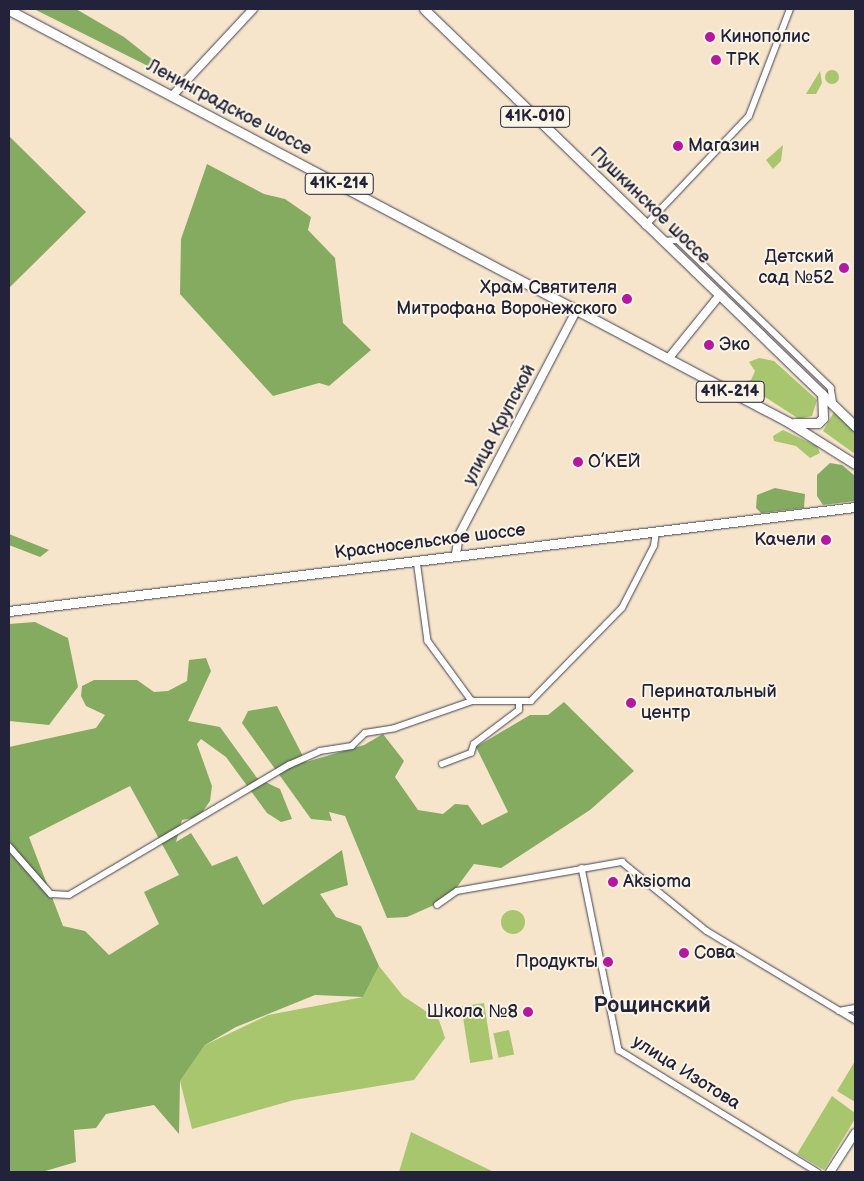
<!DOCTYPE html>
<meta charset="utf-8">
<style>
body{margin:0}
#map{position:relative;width:864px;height:1181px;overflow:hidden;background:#f6e5cb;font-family:"Balsamiq Sans",sans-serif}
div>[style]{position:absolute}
.green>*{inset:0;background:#a7c66e;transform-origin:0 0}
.round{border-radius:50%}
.forest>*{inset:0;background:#85ab61}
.roads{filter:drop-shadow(0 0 1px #423f51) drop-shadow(0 0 1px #423f51)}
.minor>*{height:5.5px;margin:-2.75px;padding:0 2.75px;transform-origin:2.75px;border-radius:2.75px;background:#fff}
.tertiary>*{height:8px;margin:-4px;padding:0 4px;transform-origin:4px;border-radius:4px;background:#fff}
.secondary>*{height:9px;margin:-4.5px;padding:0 4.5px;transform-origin:4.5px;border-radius:4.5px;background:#fff}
.primary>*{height:9px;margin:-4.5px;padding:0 4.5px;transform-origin:4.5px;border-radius:4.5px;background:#fff}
.dots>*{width:14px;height:14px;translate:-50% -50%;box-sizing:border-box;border:2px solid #fcf5e5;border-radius:50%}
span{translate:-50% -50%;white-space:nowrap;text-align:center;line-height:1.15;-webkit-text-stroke:4px #fcf5e5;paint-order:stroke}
.shield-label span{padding:1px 4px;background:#fcf5e5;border:1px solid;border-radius:4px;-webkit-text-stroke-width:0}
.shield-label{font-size:16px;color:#22223b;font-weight:700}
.poi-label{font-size:18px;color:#22223b}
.left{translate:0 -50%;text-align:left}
.right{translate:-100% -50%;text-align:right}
.street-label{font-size:18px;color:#22223b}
.district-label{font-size:22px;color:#22223b;font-weight:700}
.frame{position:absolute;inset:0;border:10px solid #22223b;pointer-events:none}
</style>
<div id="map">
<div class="green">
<div class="round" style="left:825px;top:70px;width:14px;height:14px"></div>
<div style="clip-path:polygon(820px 71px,822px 83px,816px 94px,806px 94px)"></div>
<div style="clip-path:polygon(783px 145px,781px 161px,773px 169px,766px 160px)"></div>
<div style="clip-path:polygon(759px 358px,774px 361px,817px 400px,812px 416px,799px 419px,742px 382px,751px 380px,755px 371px,749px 362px)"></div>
<div style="clip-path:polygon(834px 412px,855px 432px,855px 454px,823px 431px)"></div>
<div style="clip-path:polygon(783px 430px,817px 446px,820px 453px,810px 458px,796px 446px,774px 441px,773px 436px)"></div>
<div class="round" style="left:501px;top:910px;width:24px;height:24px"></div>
<div style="clip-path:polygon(379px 966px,403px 996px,439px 1020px,445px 1038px,414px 1080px,294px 1100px,192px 1129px,180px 1081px,205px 1045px,268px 1015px,363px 997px)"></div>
<div style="left:484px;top:1003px;width:57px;height:23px;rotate:81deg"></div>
<div style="left:509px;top:1030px;width:25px;height:16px;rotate:78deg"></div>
<div style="clip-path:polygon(855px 1061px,855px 1102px,837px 1091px)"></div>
<div style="clip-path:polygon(832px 1096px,855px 1113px,855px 1119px,824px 1170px,797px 1154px)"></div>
<div style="clip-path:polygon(411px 1132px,494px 1172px,399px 1172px)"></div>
</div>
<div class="forest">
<div style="clip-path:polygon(34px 9px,76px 9px,124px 37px,158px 64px,152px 68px)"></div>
<div style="clip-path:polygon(9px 136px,86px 212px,9px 288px)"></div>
<div style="clip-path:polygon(207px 164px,264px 194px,285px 199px,311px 217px,308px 230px,335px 258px,343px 323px,371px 350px,329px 386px,319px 383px,273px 396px,180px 294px,181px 239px)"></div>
<div style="clip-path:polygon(830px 463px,842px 465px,855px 476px,855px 501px,823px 505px,817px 496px,817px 475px)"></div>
<div style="clip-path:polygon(775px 488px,805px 494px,804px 508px,761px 513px,756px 508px,757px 495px)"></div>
<div style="clip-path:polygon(9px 534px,49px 550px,40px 557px,9px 545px)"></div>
<div style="clip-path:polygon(35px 622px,68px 638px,78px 687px,49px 725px,9px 721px,9px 624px)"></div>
<div style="clip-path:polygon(evenodd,206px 658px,211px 671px,188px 721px,220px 727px,257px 778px,280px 789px,292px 819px,281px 822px,267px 813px,226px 757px,201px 739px,197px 744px,212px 786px,210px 801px,199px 817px,182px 820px,176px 842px,191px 833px,212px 866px,237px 856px,263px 905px,342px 850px,348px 885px,320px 894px,336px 917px,361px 926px,379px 966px,363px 997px,315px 995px,236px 1027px,205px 1045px,180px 1081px,179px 1134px,154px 1105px,106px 1114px,96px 1128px,74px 1130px,76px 1162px,42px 1172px,9px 1172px,9px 747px,96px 728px,105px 715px,86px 706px,81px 696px,82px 686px,94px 680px,137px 680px,154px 692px,168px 691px,187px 681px,189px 660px,206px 658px,130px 786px,179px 875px,144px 892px,159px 924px,109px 955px,85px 931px,63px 926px,29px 837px,130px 786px)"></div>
<div style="clip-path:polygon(564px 702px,634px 771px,590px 810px,501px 868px,474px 864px,448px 899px,407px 917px,387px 918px,345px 816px,329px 812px,332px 821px,311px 819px,242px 723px,248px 711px,277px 706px,306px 762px,364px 745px,383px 734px,404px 761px,395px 777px,418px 810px,443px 814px,455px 804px,468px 805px,482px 825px,508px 812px,476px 747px,530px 715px,548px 715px)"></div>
</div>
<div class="roads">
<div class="minor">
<div style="left:645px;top:226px;width:151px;rotate:-46.6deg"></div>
<div style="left:749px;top:116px;width:115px;rotate:-69deg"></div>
<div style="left:663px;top:241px;width:15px;rotate:-4deg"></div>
<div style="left:678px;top:240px;width:213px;rotate:44deg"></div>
<div style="left:831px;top:388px;width:17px;rotate:80deg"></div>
<div style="left:417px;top:560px;width:82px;rotate:82.3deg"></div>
<div style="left:428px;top:641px;width:74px;rotate:53.7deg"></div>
<div style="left:472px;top:701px;width:59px"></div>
<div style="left:531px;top:701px;width:130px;rotate:-45.6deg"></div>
<div style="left:622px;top:608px;width:70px;rotate:-62.7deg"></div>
<div style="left:654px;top:546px;width:15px;rotate:-82deg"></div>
<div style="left:442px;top:764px;width:31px;rotate:-21deg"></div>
<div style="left:471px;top:753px;width:9px;rotate:-72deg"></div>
<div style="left:474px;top:744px;width:56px;rotate:-37.1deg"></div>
<div style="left:519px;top:710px;width:8px;rotate:-90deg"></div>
<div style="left:9px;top:846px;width:64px;rotate:48.8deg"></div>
<div style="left:51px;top:894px;width:18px;rotate:3deg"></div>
<div style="left:69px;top:895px;width:256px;rotate:-30.6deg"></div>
<div style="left:289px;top:765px;width:34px;rotate:-24deg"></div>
<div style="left:320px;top:751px;width:32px;rotate:-9deg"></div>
<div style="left:352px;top:746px;width:18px;rotate:-45deg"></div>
<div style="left:365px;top:733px;width:30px;rotate:-9deg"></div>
<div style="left:395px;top:728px;width:82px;rotate:-19.3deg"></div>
<div style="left:582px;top:868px;width:186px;rotate:78.5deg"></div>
<div style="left:619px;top:1050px;width:233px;rotate:31.6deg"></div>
<div style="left:437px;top:905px;width:24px;rotate:-35deg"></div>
<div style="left:457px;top:891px;width:168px;rotate:-10deg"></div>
<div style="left:622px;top:862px;width:109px;rotate:39.1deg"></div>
<div style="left:707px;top:931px;width:173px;rotate:31deg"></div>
<div style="left:839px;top:1011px;width:16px;rotate:-11deg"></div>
</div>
<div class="tertiary">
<div style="left:172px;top:96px;width:119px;rotate:-47deg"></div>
<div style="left:668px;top:359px;width:81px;rotate:-51deg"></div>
<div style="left:456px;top:554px;width:19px;rotate:-81deg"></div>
<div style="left:459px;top:535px;width:253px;rotate:-62.4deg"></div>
<div style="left:830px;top:1172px;width:46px;rotate:-57.3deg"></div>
</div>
<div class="secondary">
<div style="left:9px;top:611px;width:852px;rotate:-7.01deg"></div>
</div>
<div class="primary">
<div style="left:424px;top:9px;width:600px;rotate:44.05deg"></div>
<div style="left:9px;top:10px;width:881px;rotate:27.87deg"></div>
<div style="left:788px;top:422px;width:79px;rotate:32.1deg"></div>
<div style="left:794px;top:423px;width:24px"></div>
<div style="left:818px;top:423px;width:7px;rotate:-45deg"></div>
<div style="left:823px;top:418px;width:24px;rotate:-92deg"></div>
</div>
</div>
<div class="dots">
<div style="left:710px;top:37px;background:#b5179e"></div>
<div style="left:716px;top:60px;background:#b5179e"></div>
<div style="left:678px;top:146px;background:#b5179e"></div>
<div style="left:844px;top:268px;background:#b5179e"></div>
<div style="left:627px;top:299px;background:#b5179e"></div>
<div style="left:709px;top:345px;background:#b5179e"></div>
<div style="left:578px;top:462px;background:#b5179e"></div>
<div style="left:826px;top:540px;background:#b5179e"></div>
<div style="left:631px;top:703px;background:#b5179e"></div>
<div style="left:613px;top:882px;background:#b5179e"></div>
<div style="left:684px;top:953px;background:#b5179e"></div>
<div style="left:608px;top:962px;background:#b5179e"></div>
<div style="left:528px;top:1012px;background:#b5179e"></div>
</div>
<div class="shield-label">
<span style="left:535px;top:117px">41К-010</span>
<span style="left:339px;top:184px">41К-214</span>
<span style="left:730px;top:392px">41К-214</span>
</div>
<div class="poi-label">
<span class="left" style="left:720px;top:37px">Кинополис</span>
<span class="left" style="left:726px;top:60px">ТРК</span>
<span class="left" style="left:688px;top:146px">Магазин</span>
<span class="right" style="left:834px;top:268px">Детский<br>сад №52</span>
<span class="right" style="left:617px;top:299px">Храм Святителя<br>Митрофана Воронежского</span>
<span class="left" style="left:719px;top:345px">Эко</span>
<span class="left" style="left:588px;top:462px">О’КЕЙ</span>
<span class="right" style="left:816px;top:540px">Качели</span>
<span class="left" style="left:641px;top:703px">Перинатальный<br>центр</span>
<span class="left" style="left:623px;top:882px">Aksioma</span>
<span class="left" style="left:694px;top:953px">Сова</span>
<span class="right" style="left:598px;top:962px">Продукты</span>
<span class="right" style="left:518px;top:1012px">Школа №8</span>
</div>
<div class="street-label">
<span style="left:229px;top:108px;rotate:28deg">Ленинградское шоссе</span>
<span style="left:650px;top:206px;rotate:44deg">Пушкинское шоссе</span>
<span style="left:500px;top:425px;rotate:-62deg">улица Крупской</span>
<span style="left:430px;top:542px;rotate:-7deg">Красносельское шоссе</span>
<span style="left:686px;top:1073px;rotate:32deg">улица Изотова</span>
</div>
<div class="district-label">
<span style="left:652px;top:1006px">Рощинский</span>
</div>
<div class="frame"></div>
</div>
